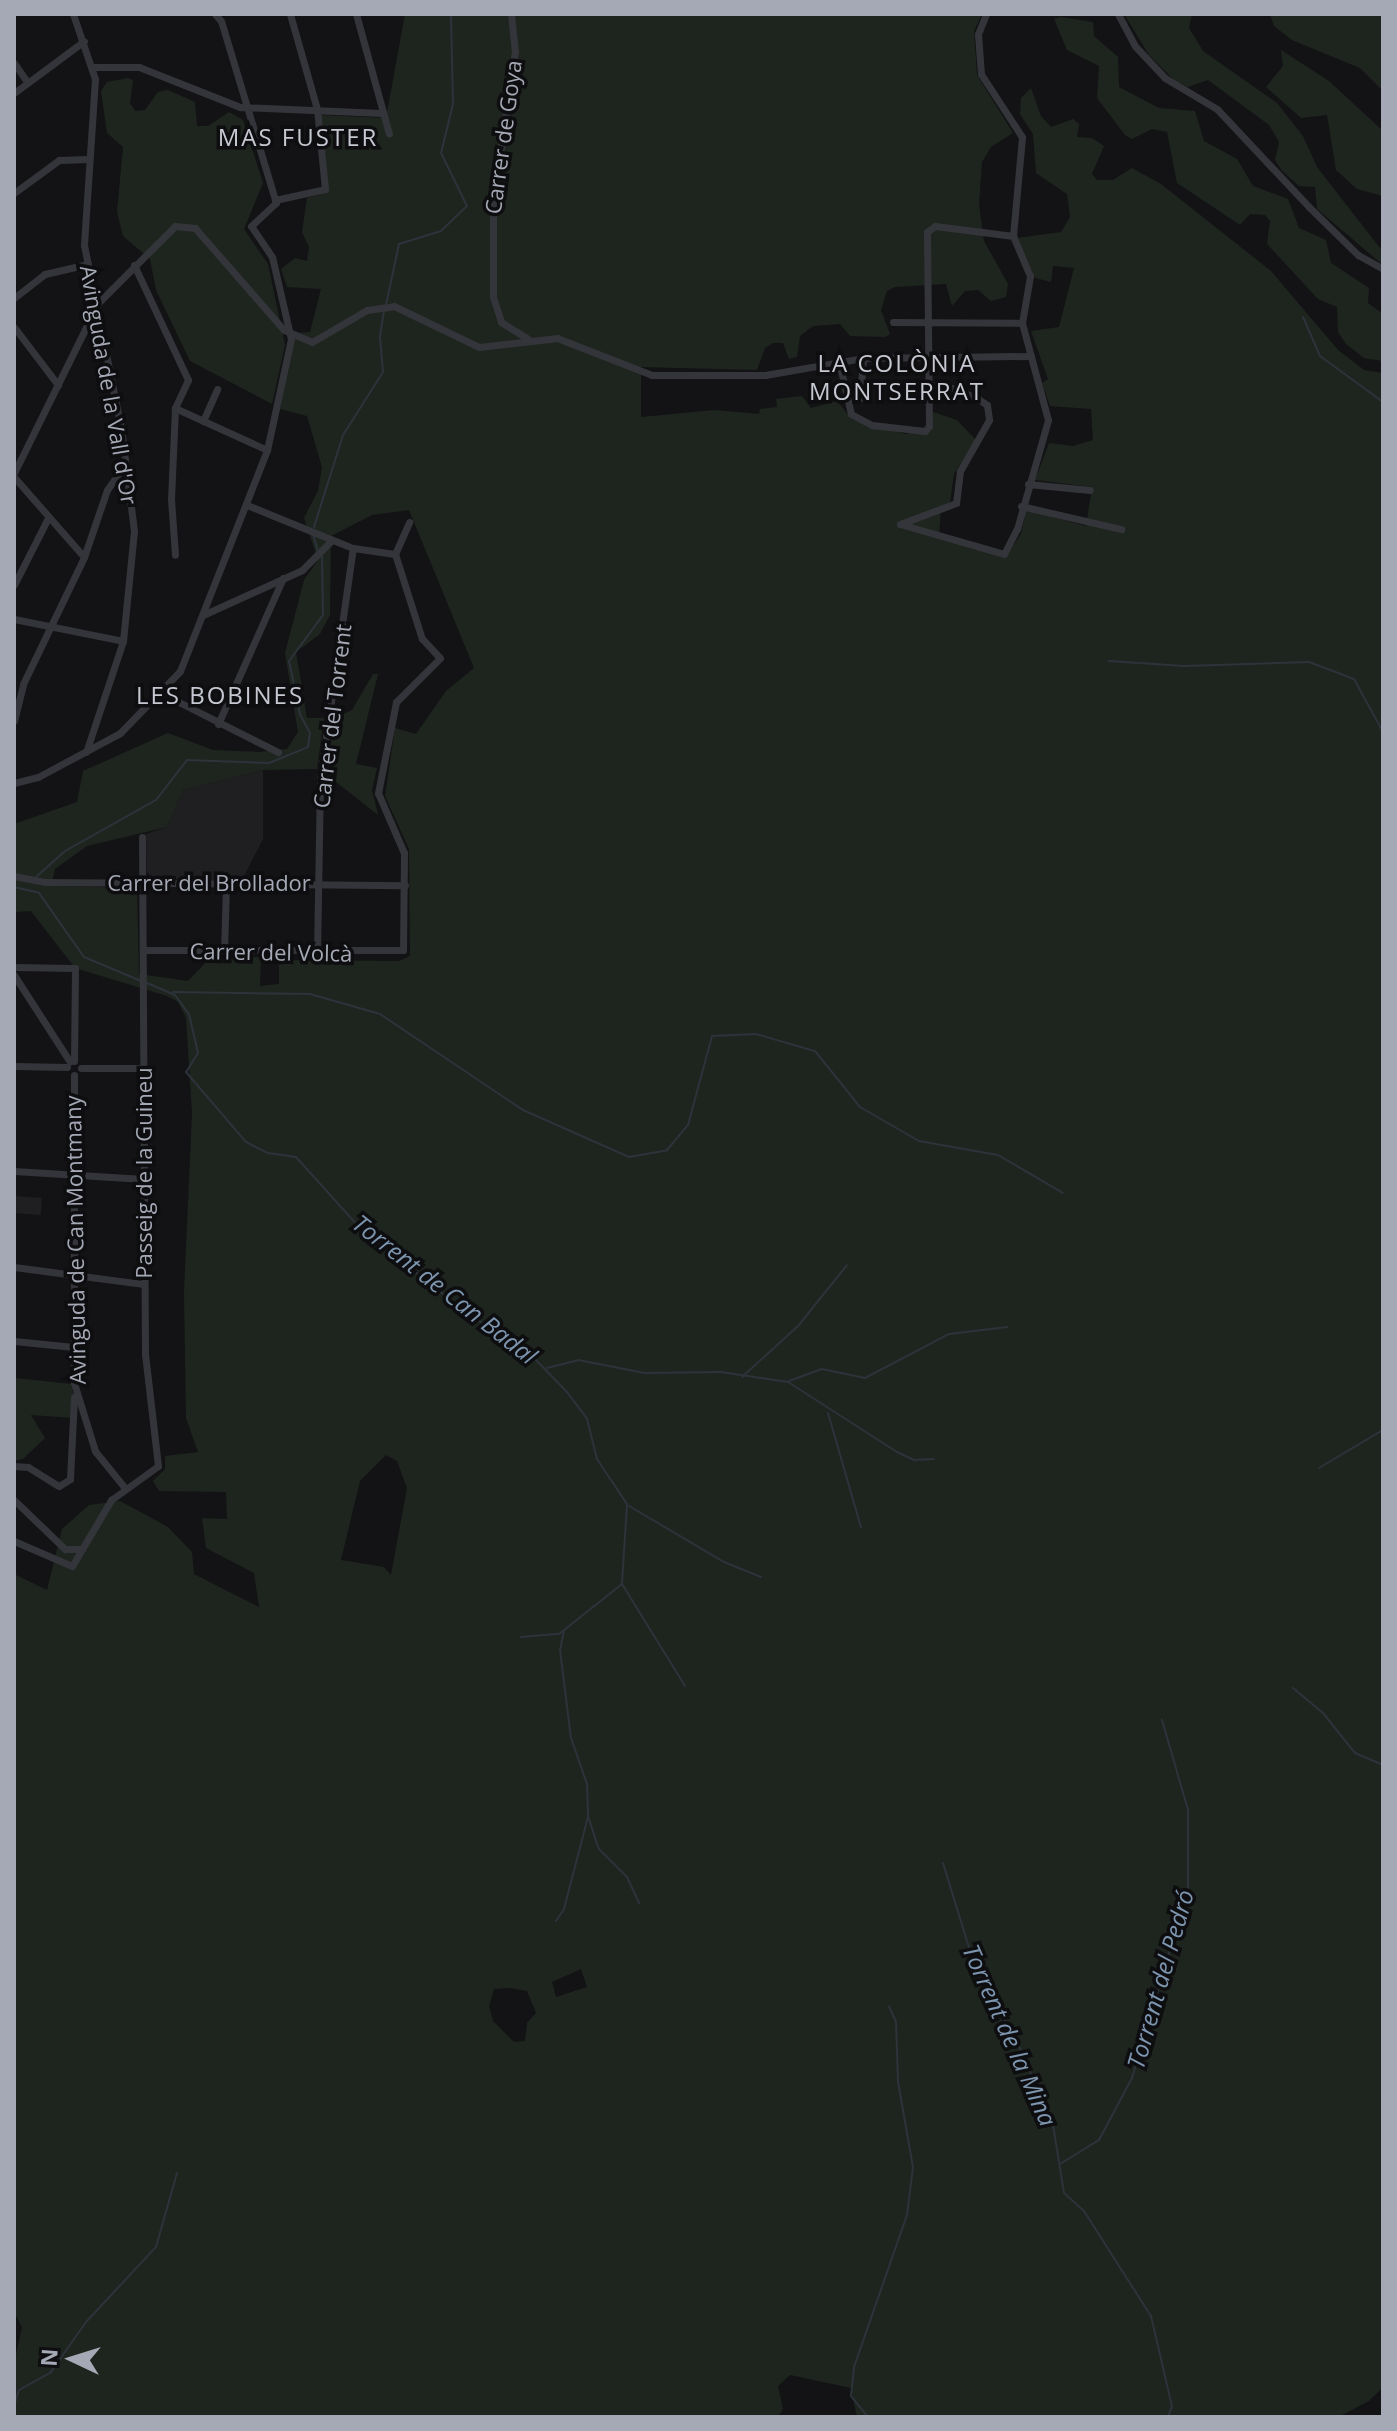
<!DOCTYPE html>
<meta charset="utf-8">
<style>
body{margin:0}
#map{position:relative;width:1397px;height:2431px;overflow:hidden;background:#131315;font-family:"Open Sans",sans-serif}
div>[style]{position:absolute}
.built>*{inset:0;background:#1f1f22;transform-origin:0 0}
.green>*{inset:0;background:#1e251f}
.stream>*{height:2px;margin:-1px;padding:0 1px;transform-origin:1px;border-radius:1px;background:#2c333a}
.minor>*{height:7px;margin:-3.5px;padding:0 3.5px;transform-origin:3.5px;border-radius:3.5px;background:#34353a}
span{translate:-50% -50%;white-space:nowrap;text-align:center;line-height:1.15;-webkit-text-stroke:7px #0e0e10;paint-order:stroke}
.street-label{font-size:22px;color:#a5a9b5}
.neighbourhood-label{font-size:24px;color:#c6c8d1;letter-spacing:2px}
.water-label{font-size:24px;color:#7d95af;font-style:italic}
.frame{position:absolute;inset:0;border:16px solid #a5a9b5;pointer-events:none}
.north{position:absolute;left:32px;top:2319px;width:80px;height:80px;-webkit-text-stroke:6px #0e0e10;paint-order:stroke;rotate:274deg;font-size:22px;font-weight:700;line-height:32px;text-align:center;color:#a5a9b5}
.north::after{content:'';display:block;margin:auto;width:28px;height:36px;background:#a5a9b5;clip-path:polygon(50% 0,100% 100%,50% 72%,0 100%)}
</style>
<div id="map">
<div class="built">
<div style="clip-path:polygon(263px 770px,263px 839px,242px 880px,153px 879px,147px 872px,146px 834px,167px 827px,183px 790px)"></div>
<div style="left:14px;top:1196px;width:28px;height:17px;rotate:4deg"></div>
</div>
<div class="green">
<div style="clip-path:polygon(evenodd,405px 14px,982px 14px,974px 31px,977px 75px,1013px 133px,991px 147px,982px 162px,979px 205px,984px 241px,1008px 284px,1006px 297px,991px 301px,978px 290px,965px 291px,952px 306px,946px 284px,895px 287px,887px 291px,881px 310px,890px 334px,885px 337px,850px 336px,840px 324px,813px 326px,800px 336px,797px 357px,789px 359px,783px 343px,773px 343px,765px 348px,757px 370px,641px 367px,641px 417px,715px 410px,759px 414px,760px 409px,777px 407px,776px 399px,802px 396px,811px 408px,837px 401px,852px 419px,905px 434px,930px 430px,933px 412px,957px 420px,976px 440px,954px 474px,950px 502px,941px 508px,939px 537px,1005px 558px,1021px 534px,1026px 510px,1086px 526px,1092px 487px,1035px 480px,1049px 443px,1073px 446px,1093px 440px,1091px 409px,1050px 406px,1042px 383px,1048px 379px,1031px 331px,1059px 327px,1074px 268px,1053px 266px,1051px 282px,1035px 278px,1017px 238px,1061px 232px,1070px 217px,1067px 194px,1036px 173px,1033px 134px,1020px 114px,1021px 98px,1031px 88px,1041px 116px,1051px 127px,1073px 119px,1079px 124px,1077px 137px,1092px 138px,1104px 146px,1092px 174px,1097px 180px,1113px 180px,1132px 168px,1161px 184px,1271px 271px,1338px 350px,1364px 370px,1383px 373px,1383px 2387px,1369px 2401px,1338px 2417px,857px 2417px,851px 2388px,790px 2375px,778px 2386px,783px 2409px,778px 2417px,14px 2417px,14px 2364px,22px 2327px,14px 2312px,14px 1574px,47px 1590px,62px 1529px,89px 1505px,120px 1501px,168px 1527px,192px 1552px,194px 1574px,259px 1607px,254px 1573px,206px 1548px,202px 1518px,227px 1519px,226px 1492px,159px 1491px,153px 1481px,165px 1469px,165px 1456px,198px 1452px,186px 1418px,184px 1293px,192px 1113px,186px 1018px,178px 1002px,167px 996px,75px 968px,31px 911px,14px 912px,14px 824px,77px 802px,83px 771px,168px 733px,213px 750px,259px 752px,287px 749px,298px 732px,285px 653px,304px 580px,318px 560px,304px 518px,318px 491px,322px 467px,307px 416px,280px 409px,294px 333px,310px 332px,321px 289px,287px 287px,281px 269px,295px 258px,307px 261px,309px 247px,302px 232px,307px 198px,327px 192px,321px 115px,386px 118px,405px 14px,409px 510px,474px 668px,446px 691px,416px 734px,395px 728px,385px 796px,409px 849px,410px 956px,399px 961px,279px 960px,279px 984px,260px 986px,261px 957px,210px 958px,188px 981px,139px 974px,137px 888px,51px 886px,55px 869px,87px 846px,167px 827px,183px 790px,263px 770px,317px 769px,324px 718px,307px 718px,296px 652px,320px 634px,330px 615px,331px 536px,372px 515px,409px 510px,405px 14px,386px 1455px,397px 1461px,407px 1488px,391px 1575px,384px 1567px,341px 1560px,360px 1481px,386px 1455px,405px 14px,581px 1969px,587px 1987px,556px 1997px,552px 1982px,581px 1969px,405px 14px,510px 1988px,527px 1991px,536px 2013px,527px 2023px,525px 2041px,514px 2042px,493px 2021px,489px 2006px,494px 1989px,510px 1988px)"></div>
<div style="clip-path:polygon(1124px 14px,1192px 14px,1189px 28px,1203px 51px,1277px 103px,1303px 136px,1317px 167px,1383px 252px,1383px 265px,1317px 209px,1315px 187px,1299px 186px,1282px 171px,1275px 160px,1279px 142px,1269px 125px,1208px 80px,1188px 87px,1174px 80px,1149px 55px)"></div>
<div style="clip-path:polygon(1270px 14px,1383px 14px,1383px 91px,1360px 68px,1292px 40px,1274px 26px)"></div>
<div style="clip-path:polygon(1061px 17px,1093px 22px,1094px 36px,1118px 57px,1119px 87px,1159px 108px,1195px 111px,1204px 141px,1237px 159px,1253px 186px,1288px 199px,1299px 228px,1326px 240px,1331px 263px,1369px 288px,1368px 303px,1383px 314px,1383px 361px,1364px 358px,1346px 344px,1338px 332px,1337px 307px,1318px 299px,1267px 244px,1270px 221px,1265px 215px,1250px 214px,1240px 225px,1177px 183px,1167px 132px,1152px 129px,1132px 139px,1125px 135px,1097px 98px,1099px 66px,1067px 50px,1054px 19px)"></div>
<div style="clip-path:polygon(1281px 50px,1329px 81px,1383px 131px,1383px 196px,1357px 189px,1336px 170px,1327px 115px,1301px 118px,1266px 87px,1283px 66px)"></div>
<div style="clip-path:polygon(128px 78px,133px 80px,130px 103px,135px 111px,145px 110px,158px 92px,168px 90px,195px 102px,197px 126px,208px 126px,229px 112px,243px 120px,263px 183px,244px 229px,268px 264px,285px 345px,272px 404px,190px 361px,156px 290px,150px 259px,123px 236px,117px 212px,123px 147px,107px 133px,101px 91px,107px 82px)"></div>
<div style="clip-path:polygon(373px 674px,378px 674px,356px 764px,377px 768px,372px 790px,378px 815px,326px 774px,334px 718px,352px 710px)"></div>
<div style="clip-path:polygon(14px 1378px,71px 1384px,73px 1393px,73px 1418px,31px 1415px,45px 1438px,23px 1459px,14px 1461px)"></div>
</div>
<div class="stream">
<div style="left:386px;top:305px;width:62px;rotate:-78deg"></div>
<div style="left:399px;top:244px;width:44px;rotate:-17.2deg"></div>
<div style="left:441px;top:231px;width:36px;rotate:-44deg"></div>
<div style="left:467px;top:206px;width:59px;rotate:-116.1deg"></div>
<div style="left:441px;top:153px;width:50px;rotate:-76.2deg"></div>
<div style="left:453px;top:104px;width:90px;rotate:-91.3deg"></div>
<div style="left:1303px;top:317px;width:43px;rotate:66.4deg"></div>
<div style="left:1320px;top:356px;width:78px;rotate:36.1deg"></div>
<div style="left:314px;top:527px;width:96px;rotate:-72.5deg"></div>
<div style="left:343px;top:435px;width:75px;rotate:-57.6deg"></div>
<div style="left:383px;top:372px;width:36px;rotate:-95deg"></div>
<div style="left:380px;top:336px;width:25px;rotate:-81deg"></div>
<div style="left:313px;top:534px;width:18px;rotate:74deg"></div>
<div style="left:1109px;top:661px;width:75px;rotate:3.8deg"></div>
<div style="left:1184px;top:666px;width:125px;rotate:-1.8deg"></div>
<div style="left:1309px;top:662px;width:48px;rotate:20.7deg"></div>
<div style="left:1354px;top:679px;width:60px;rotate:61.3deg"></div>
<div style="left:36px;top:877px;width:39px;rotate:-42deg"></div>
<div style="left:65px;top:851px;width:104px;rotate:-29.3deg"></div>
<div style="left:156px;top:800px;width:51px;rotate:-52.2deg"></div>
<div style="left:187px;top:760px;width:82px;rotate:2.1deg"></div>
<div style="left:269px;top:763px;width:42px;rotate:-22.3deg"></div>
<div style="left:308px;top:747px;width:14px;rotate:-82deg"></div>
<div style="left:310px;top:733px;width:21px;rotate:-118deg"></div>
<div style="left:300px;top:714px;width:54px;rotate:-101.7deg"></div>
<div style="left:289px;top:661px;width:57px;rotate:-53.5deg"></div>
<div style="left:323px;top:615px;width:59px;rotate:-91deg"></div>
<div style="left:14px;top:887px;width:26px;rotate:13deg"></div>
<div style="left:39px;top:893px;width:78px;rotate:54.9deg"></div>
<div style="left:84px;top:957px;width:62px;rotate:22.8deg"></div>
<div style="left:147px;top:983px;width:30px;rotate:23deg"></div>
<div style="left:175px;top:995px;width:24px;rotate:54deg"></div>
<div style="left:189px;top:1014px;width:40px;rotate:77deg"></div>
<div style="left:198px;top:1053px;width:22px;rotate:122deg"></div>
<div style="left:186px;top:1072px;width:92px;rotate:49.4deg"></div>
<div style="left:246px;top:1142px;width:25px;rotate:27deg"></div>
<div style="left:268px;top:1153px;width:28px;rotate:8deg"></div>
<div style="left:296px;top:1157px;width:94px;rotate:48deg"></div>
<div style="left:359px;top:1227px;width:133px;rotate:38.6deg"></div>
<div style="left:463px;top:1310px;width:86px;rotate:34.1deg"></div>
<div style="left:534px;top:1358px;width:47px;rotate:45.9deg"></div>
<div style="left:567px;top:1392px;width:34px;rotate:53deg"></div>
<div style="left:587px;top:1419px;width:41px;rotate:76deg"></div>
<div style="left:597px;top:1459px;width:54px;rotate:56.3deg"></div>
<div style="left:627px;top:1504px;width:80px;rotate:93.6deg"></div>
<div style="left:622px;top:1584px;width:120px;rotate:58.3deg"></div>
<div style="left:173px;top:992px;width:137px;rotate:0.8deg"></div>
<div style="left:310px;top:994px;width:73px;rotate:15.9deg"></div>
<div style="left:380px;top:1014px;width:172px;rotate:33.9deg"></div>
<div style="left:523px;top:1110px;width:116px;rotate:23.9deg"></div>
<div style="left:629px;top:1157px;width:39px;rotate:-10deg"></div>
<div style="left:667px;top:1150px;width:33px;rotate:-50deg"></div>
<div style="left:688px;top:1125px;width:92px;rotate:-74.9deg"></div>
<div style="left:712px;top:1036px;width:44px;rotate:-2.6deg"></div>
<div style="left:756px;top:1034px;width:61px;rotate:16.1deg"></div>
<div style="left:815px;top:1051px;width:72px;rotate:51.2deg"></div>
<div style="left:860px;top:1107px;width:68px;rotate:30deg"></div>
<div style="left:919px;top:1141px;width:80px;rotate:10deg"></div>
<div style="left:998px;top:1155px;width:75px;rotate:30.3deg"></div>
<div style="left:547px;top:1368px;width:32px;rotate:-14deg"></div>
<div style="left:578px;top:1360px;width:68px;rotate:11deg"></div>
<div style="left:645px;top:1373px;width:76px;rotate:-0.8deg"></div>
<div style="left:721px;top:1372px;width:68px;rotate:8.5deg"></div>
<div style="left:788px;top:1382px;width:130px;rotate:32.7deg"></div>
<div style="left:897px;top:1452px;width:19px;rotate:25deg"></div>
<div style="left:914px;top:1460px;width:20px;rotate:-3deg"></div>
<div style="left:742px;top:1377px;width:76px;rotate:-42.3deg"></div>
<div style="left:798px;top:1326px;width:78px;rotate:-51.2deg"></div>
<div style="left:789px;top:1381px;width:35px;rotate:-20deg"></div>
<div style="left:822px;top:1369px;width:44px;rotate:11.8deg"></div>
<div style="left:865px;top:1378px;width:95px;rotate:-27.6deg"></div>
<div style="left:949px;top:1334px;width:59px;rotate:-6.8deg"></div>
<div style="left:828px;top:1413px;width:119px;rotate:73.9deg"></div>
<div style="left:1319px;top:1468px;width:74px;rotate:-30.7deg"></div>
<div style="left:629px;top:1506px;width:110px;rotate:30.5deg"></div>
<div style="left:724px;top:1562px;width:40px;rotate:22deg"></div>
<div style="left:564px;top:1630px;width:20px;rotate:101deg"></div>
<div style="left:560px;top:1650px;width:89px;rotate:82.9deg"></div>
<div style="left:571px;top:1738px;width:49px;rotate:70.8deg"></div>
<div style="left:587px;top:1784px;width:32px;rotate:88deg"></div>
<div style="left:588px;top:1816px;width:35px;rotate:72deg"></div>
<div style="left:599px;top:1849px;width:40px;rotate:45deg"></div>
<div style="left:627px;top:1877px;width:29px;rotate:65deg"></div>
<div style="left:521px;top:1637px;width:38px;rotate:-5deg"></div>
<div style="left:559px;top:1634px;width:80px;rotate:-38.4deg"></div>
<div style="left:1293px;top:1688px;width:39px;rotate:40deg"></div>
<div style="left:1323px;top:1713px;width:51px;rotate:51.3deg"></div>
<div style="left:1355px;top:1753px;width:30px;rotate:23deg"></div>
<div style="left:943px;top:1863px;width:109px;rotate:72.9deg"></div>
<div style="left:975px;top:1967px;width:88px;rotate:60.8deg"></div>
<div style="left:1018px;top:2044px;width:88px;rotate:66.6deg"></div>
<div style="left:1053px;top:2125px;width:69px;rotate:80.8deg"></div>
<div style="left:1064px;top:2193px;width:27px;rotate:42deg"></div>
<div style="left:1084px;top:2211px;width:125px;rotate:57.5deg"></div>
<div style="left:1151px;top:2316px;width:92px;rotate:76.9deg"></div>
<div style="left:1172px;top:2406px;width:12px;rotate:110deg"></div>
<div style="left:556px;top:1921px;width:14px;rotate:-56deg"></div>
<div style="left:564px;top:1909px;width:95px;rotate:-75.4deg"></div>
<div style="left:1060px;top:2164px;width:46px;rotate:-31.6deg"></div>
<div style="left:1099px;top:2140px;width:70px;rotate:-62deg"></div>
<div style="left:1132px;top:2078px;width:197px;rotate:-73.5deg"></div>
<div style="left:1188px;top:1889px;width:79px;rotate:-90deg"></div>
<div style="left:1188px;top:1810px;width:94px;rotate:-106.1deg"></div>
<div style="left:14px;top:2406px;width:17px;rotate:-73deg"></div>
<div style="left:19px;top:2390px;width:37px;rotate:-29deg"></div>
<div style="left:51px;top:2372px;width:61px;rotate:-55deg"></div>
<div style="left:86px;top:2322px;width:103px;rotate:-47deg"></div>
<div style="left:156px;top:2247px;width:77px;rotate:-74.2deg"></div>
<div style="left:868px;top:2417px;width:27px;rotate:-129deg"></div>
<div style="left:851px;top:2396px;width:29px;rotate:-84deg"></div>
<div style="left:854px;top:2367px;width:161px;rotate:-70.8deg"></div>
<div style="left:907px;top:2215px;width:48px;rotate:-82.9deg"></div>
<div style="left:913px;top:2167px;width:86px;rotate:-100deg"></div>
<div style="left:898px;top:2082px;width:60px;rotate:-91.9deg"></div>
<div style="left:896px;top:2022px;width:17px;rotate:-114deg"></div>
</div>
<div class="minor">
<div style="left:73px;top:14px;width:69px;rotate:71.3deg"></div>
<div style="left:95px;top:79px;width:166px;rotate:93.8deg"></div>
<div style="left:84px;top:245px;width:187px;rotate:78.6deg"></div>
<div style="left:121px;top:428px;width:104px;rotate:82.8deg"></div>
<div style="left:134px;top:531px;width:111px;rotate:95.7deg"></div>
<div style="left:123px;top:641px;width:117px;rotate:108.4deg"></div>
<div style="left:356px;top:14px;width:124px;rotate:74.6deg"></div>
<div style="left:511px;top:14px;width:37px;rotate:84deg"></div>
<div style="left:515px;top:51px;width:153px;rotate:98.3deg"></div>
<div style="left:493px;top:202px;width:95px;rotate:90deg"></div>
<div style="left:493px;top:297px;width:26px;rotate:72deg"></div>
<div style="left:501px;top:322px;width:32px;rotate:32deg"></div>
<div style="left:1118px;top:14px;width:36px;rotate:62deg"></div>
<div style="left:1135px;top:46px;width:44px;rotate:46.8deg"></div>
<div style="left:1165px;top:78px;width:61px;rotate:30.8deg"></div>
<div style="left:1217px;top:109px;width:134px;rotate:46.8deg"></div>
<div style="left:1309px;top:207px;width:69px;rotate:44.4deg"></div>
<div style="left:1358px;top:255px;width:29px;rotate:29deg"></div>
<div style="left:14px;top:63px;width:24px;rotate:55deg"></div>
<div style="left:94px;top:67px;width:45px"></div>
<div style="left:139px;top:67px;width:109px;rotate:21.6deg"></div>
<div style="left:240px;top:107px;width:142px;rotate:2.4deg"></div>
<div style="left:14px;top:93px;width:87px;rotate:-36.6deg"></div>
<div style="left:14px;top:193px;width:56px;rotate:-36.3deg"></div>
<div style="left:59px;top:160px;width:30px;rotate:-2deg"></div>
<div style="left:275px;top:200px;width:51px;rotate:-12.4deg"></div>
<div style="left:325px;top:189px;width:80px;rotate:-95.7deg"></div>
<div style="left:317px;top:109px;width:99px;rotate:-105.9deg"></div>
<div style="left:134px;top:265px;width:127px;rotate:64.8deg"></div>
<div style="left:188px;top:380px;width:31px;rotate:115deg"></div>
<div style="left:175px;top:408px;width:91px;rotate:92.5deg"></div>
<div style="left:171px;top:499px;width:56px;rotate:85.9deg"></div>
<div style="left:14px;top:298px;width:39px;rotate:-38deg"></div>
<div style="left:45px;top:274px;width:44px;rotate:-13.1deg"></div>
<div style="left:893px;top:322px;width:129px;rotate:0.4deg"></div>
<div style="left:14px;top:327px;width:73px;rotate:52.8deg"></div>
<div style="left:839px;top:362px;width:53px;rotate:77deg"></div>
<div style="left:851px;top:414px;width:24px;rotate:28deg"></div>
<div style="left:872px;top:425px;width:53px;rotate:6.5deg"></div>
<div style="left:925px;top:431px;width:6px;rotate:-51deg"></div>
<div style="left:929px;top:426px;width:194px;rotate:-90.6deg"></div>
<div style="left:927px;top:232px;width:10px;rotate:-37deg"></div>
<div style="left:935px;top:226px;width:79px;rotate:7.3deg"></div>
<div style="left:925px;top:385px;width:19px"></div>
<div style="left:944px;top:385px;width:35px;rotate:22deg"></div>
<div style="left:977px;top:398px;width:12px;rotate:35deg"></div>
<div style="left:987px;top:405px;width:15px;rotate:82deg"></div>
<div style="left:989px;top:420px;width:59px;rotate:119.6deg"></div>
<div style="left:960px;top:471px;width:32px;rotate:97deg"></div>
<div style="left:956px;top:503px;width:60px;rotate:159.4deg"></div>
<div style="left:900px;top:524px;width:108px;rotate:16.1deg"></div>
<div style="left:1004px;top:554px;width:28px;rotate:-63deg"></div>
<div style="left:1017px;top:529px;width:113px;rotate:-74.1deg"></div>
<div style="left:1048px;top:420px;width:100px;rotate:-105deg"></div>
<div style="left:1022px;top:323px;width:48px;rotate:-80.3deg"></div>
<div style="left:1030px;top:276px;width:43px;rotate:-113deg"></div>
<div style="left:1013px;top:236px;width:99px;rotate:-84.8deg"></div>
<div style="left:1022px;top:137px;width:75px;rotate:-123.1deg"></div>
<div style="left:981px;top:74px;width:40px;rotate:-94.3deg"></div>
<div style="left:978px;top:34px;width:22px;rotate:-68deg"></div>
<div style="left:860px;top:398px;width:40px;rotate:-85.7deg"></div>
<div style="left:175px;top:408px;width:101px;rotate:24.5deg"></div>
<div style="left:203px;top:421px;width:35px;rotate:-66deg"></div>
<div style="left:14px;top:473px;width:190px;rotate:-63.7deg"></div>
<div style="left:98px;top:303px;width:109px;rotate:-45deg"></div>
<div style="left:175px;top:226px;width:20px;rotate:6deg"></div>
<div style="left:195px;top:228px;width:135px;rotate:48.9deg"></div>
<div style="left:284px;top:330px;width:30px;rotate:23deg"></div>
<div style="left:312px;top:342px;width:64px;rotate:-30.2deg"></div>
<div style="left:367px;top:310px;width:27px;rotate:-8deg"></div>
<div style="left:394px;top:306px;width:94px;rotate:25.8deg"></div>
<div style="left:479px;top:347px;width:79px;rotate:-6.6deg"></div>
<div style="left:557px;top:338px;width:102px;rotate:21.3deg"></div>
<div style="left:652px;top:375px;width:113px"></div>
<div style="left:765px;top:375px;width:99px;rotate:-9.8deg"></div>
<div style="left:863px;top:358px;width:168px;rotate:-0.7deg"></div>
<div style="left:14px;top:477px;width:106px;rotate:48.8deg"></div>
<div style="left:1028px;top:484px;width:62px;rotate:5.5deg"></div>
<div style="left:247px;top:505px;width:114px;rotate:22.1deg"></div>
<div style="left:353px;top:548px;width:42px;rotate:8.1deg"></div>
<div style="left:1021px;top:506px;width:103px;rotate:13deg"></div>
<div style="left:395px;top:554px;width:35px;rotate:-66deg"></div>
<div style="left:14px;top:585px;width:73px;rotate:-63.1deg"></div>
<div style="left:203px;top:615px;width:109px;rotate:-24.4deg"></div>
<div style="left:302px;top:570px;width:41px;rotate:-45deg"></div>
<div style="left:14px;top:619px;width:111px;rotate:11.4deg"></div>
<div style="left:163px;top:694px;width:129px;rotate:26.8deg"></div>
<div style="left:14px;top:721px;width:38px;rotate:-76deg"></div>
<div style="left:23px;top:684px;width:141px;rotate:-64.3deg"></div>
<div style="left:84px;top:557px;width:71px;rotate:-71.1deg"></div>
<div style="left:107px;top:490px;width:32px;rotate:-55deg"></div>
<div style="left:218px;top:724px;width:160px;rotate:-66deg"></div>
<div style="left:14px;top:783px;width:25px;rotate:-14deg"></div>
<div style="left:38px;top:777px;width:93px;rotate:-28.2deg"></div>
<div style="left:120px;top:733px;width:86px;rotate:-45.9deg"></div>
<div style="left:180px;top:671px;width:238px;rotate:-68.5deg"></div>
<div style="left:267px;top:450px;width:114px;rotate:-77.8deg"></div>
<div style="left:291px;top:339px;width:84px;rotate:-103deg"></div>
<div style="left:272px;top:257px;width:37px;rotate:-124deg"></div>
<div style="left:251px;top:226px;width:34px;rotate:-43deg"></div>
<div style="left:276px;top:203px;width:190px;rotate:-106.8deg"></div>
<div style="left:221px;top:21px;width:9px;rotate:-131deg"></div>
<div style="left:14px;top:876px;width:32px;rotate:11deg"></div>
<div style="left:45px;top:882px;width:360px;rotate:0.5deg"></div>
<div style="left:143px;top:950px;width:260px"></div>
<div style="left:403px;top:950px;width:97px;rotate:-89.4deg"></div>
<div style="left:404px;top:853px;width:65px;rotate:-113.4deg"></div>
<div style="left:378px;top:793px;width:93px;rotate:-78.8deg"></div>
<div style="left:396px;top:702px;width:62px;rotate:-45deg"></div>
<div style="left:440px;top:658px;width:26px;rotate:-133deg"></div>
<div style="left:422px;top:639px;width:89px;rotate:-107.6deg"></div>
<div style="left:224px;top:952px;width:68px;rotate:-88.3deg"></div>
<div style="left:317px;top:954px;width:175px;rotate:-89deg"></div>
<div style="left:320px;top:779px;width:233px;rotate:-81.9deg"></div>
<div style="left:14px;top:967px;width:61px;rotate:0.9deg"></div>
<div style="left:75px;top:968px;width:93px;rotate:90.6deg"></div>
<div style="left:14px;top:975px;width:103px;rotate:57.2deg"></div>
<div style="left:14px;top:1066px;width:53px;rotate:1.1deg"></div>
<div style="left:81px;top:1068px;width:62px"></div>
<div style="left:74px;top:1075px;width:308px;rotate:90deg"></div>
<div style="left:74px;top:1383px;width:71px;rotate:72.8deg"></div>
<div style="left:95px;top:1451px;width:46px;rotate:51.1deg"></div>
<div style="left:14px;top:1171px;width:130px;rotate:3.5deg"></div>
<div style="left:14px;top:1267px;width:131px;rotate:7.5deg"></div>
<div style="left:14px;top:1341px;width:60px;rotate:5.7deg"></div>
<div style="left:14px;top:1466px;width:14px;rotate:4deg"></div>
<div style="left:28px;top:1467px;width:36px;rotate:32deg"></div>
<div style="left:59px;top:1486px;width:13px;rotate:-32deg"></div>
<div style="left:70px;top:1479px;width:82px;rotate:-87.2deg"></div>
<div style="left:14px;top:1500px;width:71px;rotate:43.9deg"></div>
<div style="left:65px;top:1549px;width:17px"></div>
<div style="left:14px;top:1541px;width:63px;rotate:23.3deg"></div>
<div style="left:72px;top:1566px;width:77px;rotate:-59.4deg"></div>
<div style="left:111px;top:1500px;width:58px;rotate:-35.9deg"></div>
<div style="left:158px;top:1466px;width:113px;rotate:-96.6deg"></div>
<div style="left:145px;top:1354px;width:517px;rotate:-90.33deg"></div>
</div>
<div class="street-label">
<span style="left:503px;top:137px;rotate:-82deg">Carrer de Goya</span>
<span style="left:109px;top:385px;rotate:80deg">Avinguda de la Vall d'Or</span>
<span style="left:332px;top:716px;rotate:-83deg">Carrer del Torrent</span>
<span style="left:209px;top:883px">Carrer del Brollador</span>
<span style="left:271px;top:952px;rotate:1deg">Carrer del Volcà</span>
<span style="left:144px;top:1173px;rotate:-90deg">Passeig de la Guineu</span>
<span style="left:75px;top:1240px;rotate:-91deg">Avinguda de Can Montmany</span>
</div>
<div class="neighbourhood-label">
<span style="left:298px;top:137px">MAS FUSTER</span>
<span style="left:897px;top:377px">LA COLÒNIA<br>MONTSERRAT</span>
<span style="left:220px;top:695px">LES BOBINES</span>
</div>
<div class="water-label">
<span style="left:445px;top:1289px;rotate:38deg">Torrent de Can Badal</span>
<span style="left:1160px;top:1979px;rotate:-74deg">Torrent del Pedró</span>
<span style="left:1010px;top:2035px;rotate:66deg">Torrent de la Mina</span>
</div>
<div class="frame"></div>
<div class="north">N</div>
</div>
